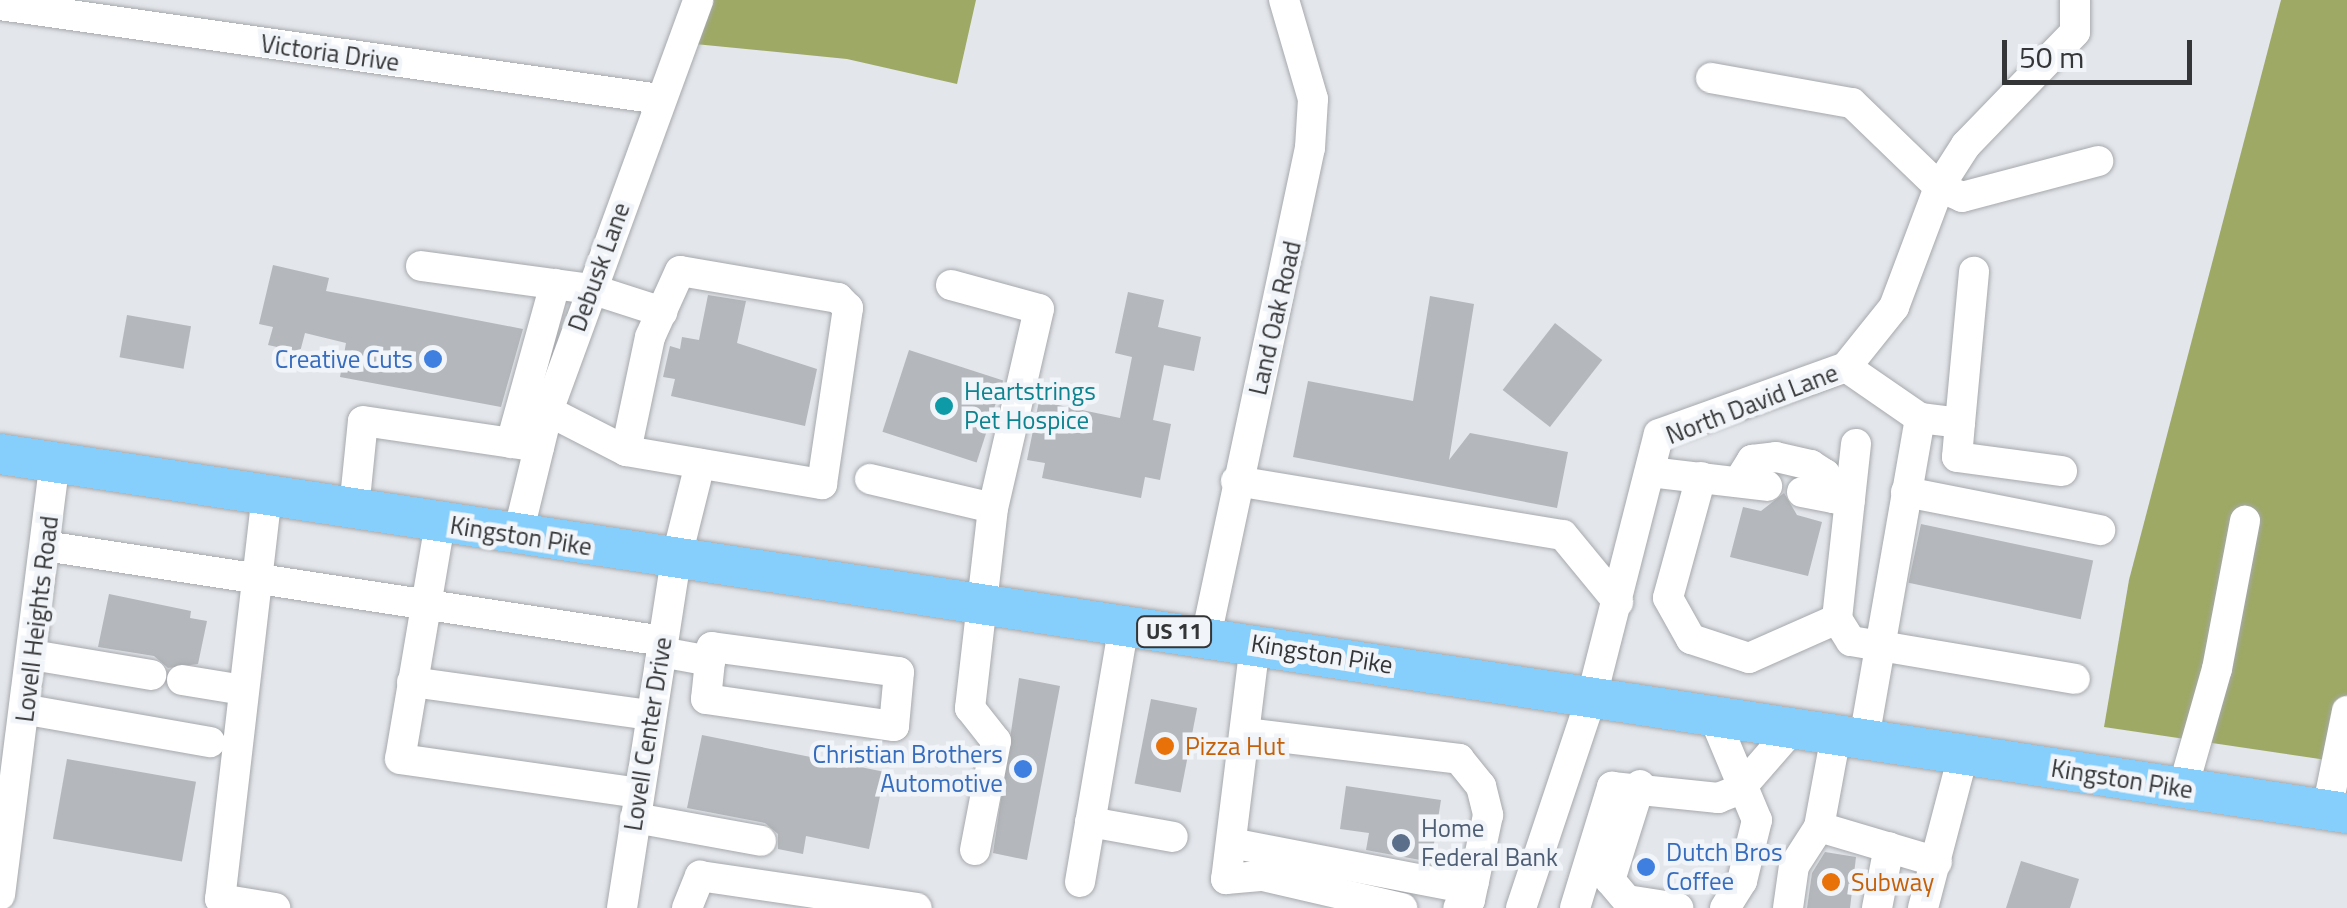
<!DOCTYPE html>
<style>
body{margin:0}
#map{position:relative;width:2347px;height:908px;overflow:hidden;background:#e3e6eb;font-family:"Titillium Web",sans-serif}
div>[style]{position:absolute}
.forest>*{inset:0;background:#9ea965}
.building>*{inset:0;background:#b4b7bb;transform-origin:0 0}
.roads{filter:drop-shadow(0 0 2px #a6a9ac) drop-shadow(0 0 2px #a6a9ac)}
.minor>*{height:30px;margin:-15px;padding:0 15px;transform-origin:15px;border-radius:15px;background:#fff}
.major>*{height:40px;margin:-20px;padding:0 20px;transform-origin:20px;border-radius:20px;background:#86cefb}
.dots>*{width:28px;height:28px;translate:-50% -50%;box-sizing:border-box;border:5px solid #f1f4f8;border-radius:50%}
span{translate:-50% -50%;white-space:nowrap;text-align:center;line-height:1.15;-webkit-text-stroke:9px #f1f4f8;paint-order:stroke}
.shield-label span{padding:2px 8px;background:#f1f4f8;border:2px solid;border-radius:8px;-webkit-text-stroke-width:0}
.shield-label{font-size:22px;color:#343536;font-weight:700}
.street-label{font-size:25px;color:#343536}
.shop-label{font-size:25px;color:#366cbe}
.right{translate:-100% -50%;text-align:right}
.left{translate:0 -50%;text-align:left}
.culture-label{font-size:25px;color:#0d838f}
.food-label{font-size:25px;color:#c56008}
.service-label{font-size:25px;color:#4e5e75}
.scale{position:absolute;left:2002px;top:40px;width:190px;height:45px;box-sizing:border-box;border:5px solid #343536;border-top:0;padding-left:12px;font-size:30px;line-height:35px;white-space:nowrap;color:#343536;-webkit-text-stroke:8px #f1f4f8;paint-order:stroke}
</style>
<div id="map">
<div class="forest">
<div style="clip-path:polygon(711px 0,976px 0,957px 84px,847px 59px,695px 44px)"></div>
<div style="clip-path:polygon(2281px 0,2347px 0,2347px 763px,2104px 727px,2129px 580px)"></div>
</div>
<div class="building">
<div style="clip-path:polygon(273px 265px,329px 278px,326px 291px,523px 329px,501px 407px,340px 377px,346px 343px,305px 333px,300px 352px,268px 345px,273px 327px,259px 324px)"></div>
<div style="clip-path:polygon(1128px 292px,1164px 300px,1158px 327px,1201px 337px,1194px 371px,1164px 365px,1153px 420px,1171px 424px,1160px 480px,1145px 477px,1141px 498px,1042px 478px,1045px 463px,1027px 460px,1039px 401px,1120px 418px,1132px 357px,1115px 353px)"></div>
<div style="clip-path:polygon(708px 295px,746px 301px,737px 343px,817px 369px,805px 426px,671px 396px,675px 379px,663px 377px,670px 346px,680px 349px,682px 337px,699px 340px)"></div>
<div style="clip-path:polygon(1430px 296px,1474px 304px,1449px 460px,1470px 433px,1568px 452px,1557px 508px,1293px 457px,1308px 381px,1413px 401px)"></div>
<div style="left:127px;top:315px;width:65px;height:43px;rotate:10deg"></div>
<div style="left:1555px;top:323px;width:60px;height:85px;rotate:38deg"></div>
<div style="left:909px;top:350px;width:99px;height:86px;rotate:18deg"></div>
<div style="clip-path:polygon(1784px 493px,1797px 515px,1822px 522px,1808px 576px,1730px 557px,1743px 507px,1761px 511px)"></div>
<div style="left:1921px;top:524px;width:176px;height:60px;rotate:12deg"></div>
<div style="clip-path:polygon(109px 594px,191px 611px,190px 618px,207px 621px,198px 664px,168px 668px,154px 656px,98px 647px)"></div>
<div style="clip-path:polygon(1019px 678px,1060px 686px,1027px 860px,993px 853px)"></div>
<div style="left:1151px;top:699px;width:47px;height:86px;rotate:11deg"></div>
<div style="clip-path:polygon(702px 735px,885px 772px,869px 849px,806px 836px,803px 854px,778px 849px,778px 834px,765px 823px,687px 808px)"></div>
<div style="left:67px;top:759px;width:131px;height:81px;rotate:10deg"></div>
<div style="clip-path:polygon(1346px 786px,1441px 800px,1431px 862px,1366px 850px,1369px 833px,1340px 829px)"></div>
<div style="clip-path:polygon(1825px 852px,1856px 857px,1850px 908px,1807px 908px,1812px 873px)"></div>
<div style="clip-path:polygon(2021px 861px,2079px 879px,2070px 908px,2006px 908px)"></div>
</div>
<div class="roads">
<div class="minor">
<div style="left:0;top:5px;width:667px;rotate:8.11deg"></div>
<div style="left:1711px;top:78px;width:143px;rotate:10.1deg"></div>
<div style="left:1852px;top:103px;width:121px;rotate:44deg"></div>
<div style="left:1939px;top:187px;width:25px;rotate:23deg"></div>
<div style="left:1962px;top:197px;width:141px;rotate:-14.8deg"></div>
<div style="left:421px;top:266px;width:172px;rotate:7.7deg"></div>
<div style="left:591px;top:289px;width:75px;rotate:17.9deg"></div>
<div style="left:951px;top:285px;width:91px;rotate:15.3deg"></div>
<div style="left:1039px;top:309px;width:204px;rotate:103deg"></div>
<div style="left:993px;top:508px;width:96px;rotate:96.6deg"></div>
<div style="left:982px;top:603px;width:106px;rotate:96.5deg"></div>
<div style="left:970px;top:708px;width:42px;rotate:51.8deg"></div>
<div style="left:996px;top:741px;width:111px;rotate:100.9deg"></div>
<div style="left:1846px;top:367px;width:90px;rotate:34.6deg"></div>
<div style="left:548px;top:411px;width:88px;rotate:27.1deg"></div>
<div style="left:626px;top:451px;width:199px;rotate:9.6deg"></div>
<div style="left:822px;top:484px;width:178px;rotate:-81.6deg"></div>
<div style="left:848px;top:308px;width:14px;rotate:-135deg"></div>
<div style="left:838px;top:298px;width:160px;rotate:-170.3deg"></div>
<div style="left:680px;top:271px;width:72px;rotate:114.4deg"></div>
<div style="left:650px;top:337px;width:116px;rotate:101.9deg"></div>
<div style="left:1960px;top:423px;width:34px;rotate:95deg"></div>
<div style="left:1957px;top:457px;width:106px;rotate:7.6deg"></div>
<div style="left:511px;top:443px;width:165px;rotate:-74.5deg"></div>
<div style="left:1856px;top:444px;width:176px;rotate:96.2deg"></div>
<div style="left:1837px;top:619px;width:26px;rotate:58deg"></div>
<div style="left:1851px;top:641px;width:227px;rotate:9.6deg"></div>
<div style="left:1650px;top:472px;width:118px;rotate:6.8deg"></div>
<div style="left:1701px;top:477px;width:125px;rotate:105.3deg"></div>
<div style="left:1668px;top:598px;width:47px;rotate:60.7deg"></div>
<div style="left:1691px;top:639px;width:61px;rotate:18.1deg"></div>
<div style="left:1749px;top:658px;width:96px;rotate:-23.9deg"></div>
<div style="left:870px;top:479px;width:126px;rotate:13.3deg"></div>
<div style="left:1236px;top:481px;width:331px;rotate:9.4deg"></div>
<div style="left:1563px;top:535px;width:87px;rotate:50.6deg"></div>
<div style="left:1739px;top:481px;width:25px;rotate:-58deg"></div>
<div style="left:1752px;top:460px;width:24px;rotate:-7deg"></div>
<div style="left:1776px;top:457px;width:36px;rotate:13deg"></div>
<div style="left:1811px;top:465px;width:17px;rotate:33deg"></div>
<div style="left:1825px;top:474px;width:26px;rotate:69deg"></div>
<div style="left:1834px;top:498px;width:16px;rotate:11deg"></div>
<div style="left:1802px;top:492px;width:33px;rotate:11deg"></div>
<div style="left:1906px;top:492px;width:198px;rotate:11.1deg"></div>
<div style="left:267px;top:494px;width:408px;rotate:96.6deg"></div>
<div style="left:220px;top:899px;width:56px;rotate:9.3deg"></div>
<div style="left:354px;top:509px;width:88px;rotate:-84.2deg"></div>
<div style="left:363px;top:421px;width:178px;rotate:8.4deg"></div>
<div style="left:440px;top:523px;width:239px;rotate:99.6deg"></div>
<div style="left:400px;top:759px;width:240px;rotate:8.1deg"></div>
<div style="left:517px;top:538px;width:131px;rotate:-76.3deg"></div>
<div style="left:548px;top:411px;width:438px;rotate:-69.9deg"></div>
<div style="left:45px;top:546px;width:625px;rotate:8.74deg"></div>
<div style="left:1206px;top:637px;width:500px;rotate:-78deg"></div>
<div style="left:1310px;top:148px;width:49px;rotate:-86.5deg"></div>
<div style="left:1313px;top:99px;width:103px;rotate:-106.3deg"></div>
<div style="left:1255px;top:644px;width:237px;rotate:97deg"></div>
<div style="left:1226px;top:879px;width:37px;rotate:-5deg"></div>
<div style="left:1263px;top:876px;width:143px;rotate:13deg"></div>
<div style="left:661px;top:652px;width:50px;rotate:10.4deg"></div>
<div style="left:710px;top:661px;width:38px;rotate:96deg"></div>
<div style="left:706px;top:699px;width:190px;rotate:8.2deg"></div>
<div style="left:894px;top:726px;width:54px;rotate:-84.7deg"></div>
<div style="left:899px;top:672px;width:189px;rotate:-172.4deg"></div>
<div style="left:712px;top:647px;width:14px;rotate:98deg"></div>
<div style="left:32px;top:655px;width:121px;rotate:9.5deg"></div>
<div style="left:182px;top:680px;width:62px;rotate:9.3deg"></div>
<div style="left:412px;top:682px;width:240px;rotate:7.9deg"></div>
<div style="left:28px;top:710px;width:185px;rotate:10deg"></div>
<div style="left:1713px;top:715px;width:114px;rotate:67.3deg"></div>
<div style="left:1757px;top:820px;width:63px;rotate:103.8deg"></div>
<div style="left:1742px;top:881px;width:32px;rotate:122deg"></div>
<div style="left:1245px;top:733px;width:216px;rotate:6.9deg"></div>
<div style="left:1459px;top:759px;width:35px;rotate:51deg"></div>
<div style="left:1481px;top:786px;width:30px;rotate:76deg"></div>
<div style="left:1488px;top:815px;width:87px;rotate:102deg"></div>
<div style="left:1470px;top:900px;width:14px;rotate:146deg"></div>
<div style="left:1864px;top:739px;width:326px;rotate:-80.1deg"></div>
<div style="left:1920px;top:418px;width:40px;rotate:7.1deg"></div>
<div style="left:1960px;top:423px;width:152px;rotate:-84.7deg"></div>
<div style="left:1640px;top:785px;width:100px;rotate:107.5deg"></div>
<div style="left:1610px;top:880px;width:26px;rotate:50deg"></div>
<div style="left:1627px;top:900px;width:52px;rotate:8.9deg"></div>
<div style="left:2183px;top:788px;width:124px;rotate:-74.1deg"></div>
<div style="left:2217px;top:669px;width:151px;rotate:-79.3deg"></div>
<div style="left:2327px;top:810px;width:101px;rotate:-78.6deg"></div>
<div style="left:635px;top:818px;width:128px;rotate:10.3deg"></div>
<div style="left:1090px;top:822px;width:84px;rotate:10.2deg"></div>
<div style="left:1819px;top:827px;width:123px;rotate:16.5deg"></div>
<div style="left:1231px;top:843px;width:223px;rotate:10.9deg"></div>
<div style="left:1450px;top:885px;width:24px;rotate:-7deg"></div>
<div style="left:1080px;top:882px;width:262px;rotate:-80.3deg"></div>
<div style="left:0;top:895px;width:437px;rotate:-82.8deg"></div>
<div style="left:622px;top:908px;width:352px;rotate:-81.2deg"></div>
<div style="left:676px;top:560px;width:99px;rotate:-76deg"></div>
<div style="left:687px;top:908px;width:35px;rotate:-68deg"></div>
<div style="left:700px;top:876px;width:219px;rotate:8.4deg"></div>
<div style="left:1521px;top:908px;width:224px;rotate:-71.5deg"></div>
<div style="left:1592px;top:696px;width:270px;rotate:-75.7deg"></div>
<div style="left:1659px;top:434px;width:199px;rotate:-19.7deg"></div>
<div style="left:1846px;top:367px;width:77px;rotate:-51.3deg"></div>
<div style="left:1894px;top:307px;width:128px;rotate:-69.4deg"></div>
<div style="left:1939px;top:187px;width:50px;rotate:-57.3deg"></div>
<div style="left:1966px;top:145px;width:157px;rotate:-46deg"></div>
<div style="left:2075px;top:32px;width:32px;rotate:-90deg"></div>
<div style="left:1575px;top:908px;width:127px;rotate:-73deg"></div>
<div style="left:1612px;top:787px;width:107px;rotate:5.9deg"></div>
<div style="left:1718px;top:798px;width:22px;rotate:-21deg"></div>
<div style="left:1739px;top:790px;width:82px;rotate:-48.9deg"></div>
<div style="left:1788px;top:908px;width:42px;rotate:-81.9deg"></div>
<div style="left:1794px;top:866px;width:46px;rotate:-57.3deg"></div>
<div style="left:1819px;top:827px;width:94px;rotate:-79.5deg"></div>
<div style="left:1877px;top:908px;width:62px;rotate:-78.9deg"></div>
<div style="left:1923px;top:908px;width:158px;rotate:-75.3deg"></div>
</div>
<div class="major">
<div style="left:0;top:454px;width:2374px;rotate:8.7deg"></div>
</div>
</div>
<div class="dots">
<div style="left:433px;top:359px;background:#3f7fe0"></div>
<div style="left:944px;top:406px;background:#0f9aa8"></div>
<div style="left:1165px;top:746px;background:#e8710a"></div>
<div style="left:1023px;top:769px;background:#3f7fe0"></div>
<div style="left:1401px;top:843px;background:#5c6f8a"></div>
<div style="left:1646px;top:867px;background:#3f7fe0"></div>
<div style="left:1831px;top:882px;background:#e8710a"></div>
</div>
<div class="shield-label">
<span style="left:1174px;top:632px">US 11</span>
</div>
<div class="street-label">
<span style="left:330px;top:53px;rotate:8deg">Victoria Drive</span>
<span style="left:599px;top:267px;rotate:-70deg">Debusk Lane</span>
<span style="left:1275px;top:318px;rotate:-77deg">Land Oak Road</span>
<span style="left:1752px;top:404px;rotate:-21deg">North David Lane</span>
<span style="left:521px;top:536px;rotate:9deg">Kingston Pike</span>
<span style="left:37px;top:619px;rotate:-83deg">Lovell Heights Road</span>
<span style="left:1322px;top:654px;rotate:9deg">Kingston Pike</span>
<span style="left:648px;top:734px;rotate:-81deg">Lovell Center Drive</span>
<span style="left:2122px;top:779px;rotate:9deg">Kingston Pike</span>
</div>
<div class="shop-label">
<span class="right" style="left:413px;top:359px">Creative Cuts</span>
<span class="right" style="left:1003px;top:769px">Christian Brothers<br>Automotive</span>
<span class="left" style="left:1666px;top:867px">Dutch Bros<br>Coffee</span>
</div>
<div class="culture-label">
<span class="left" style="left:964px;top:406px">Heartstrings<br>Pet Hospice</span>
</div>
<div class="food-label">
<span class="left" style="left:1185px;top:746px">Pizza Hut</span>
<span class="left" style="left:1851px;top:882px">Subway</span>
</div>
<div class="service-label">
<span class="left" style="left:1421px;top:843px">Home<br>Federal Bank</span>
</div>
<div class="scale">50 m</div>
</div>
